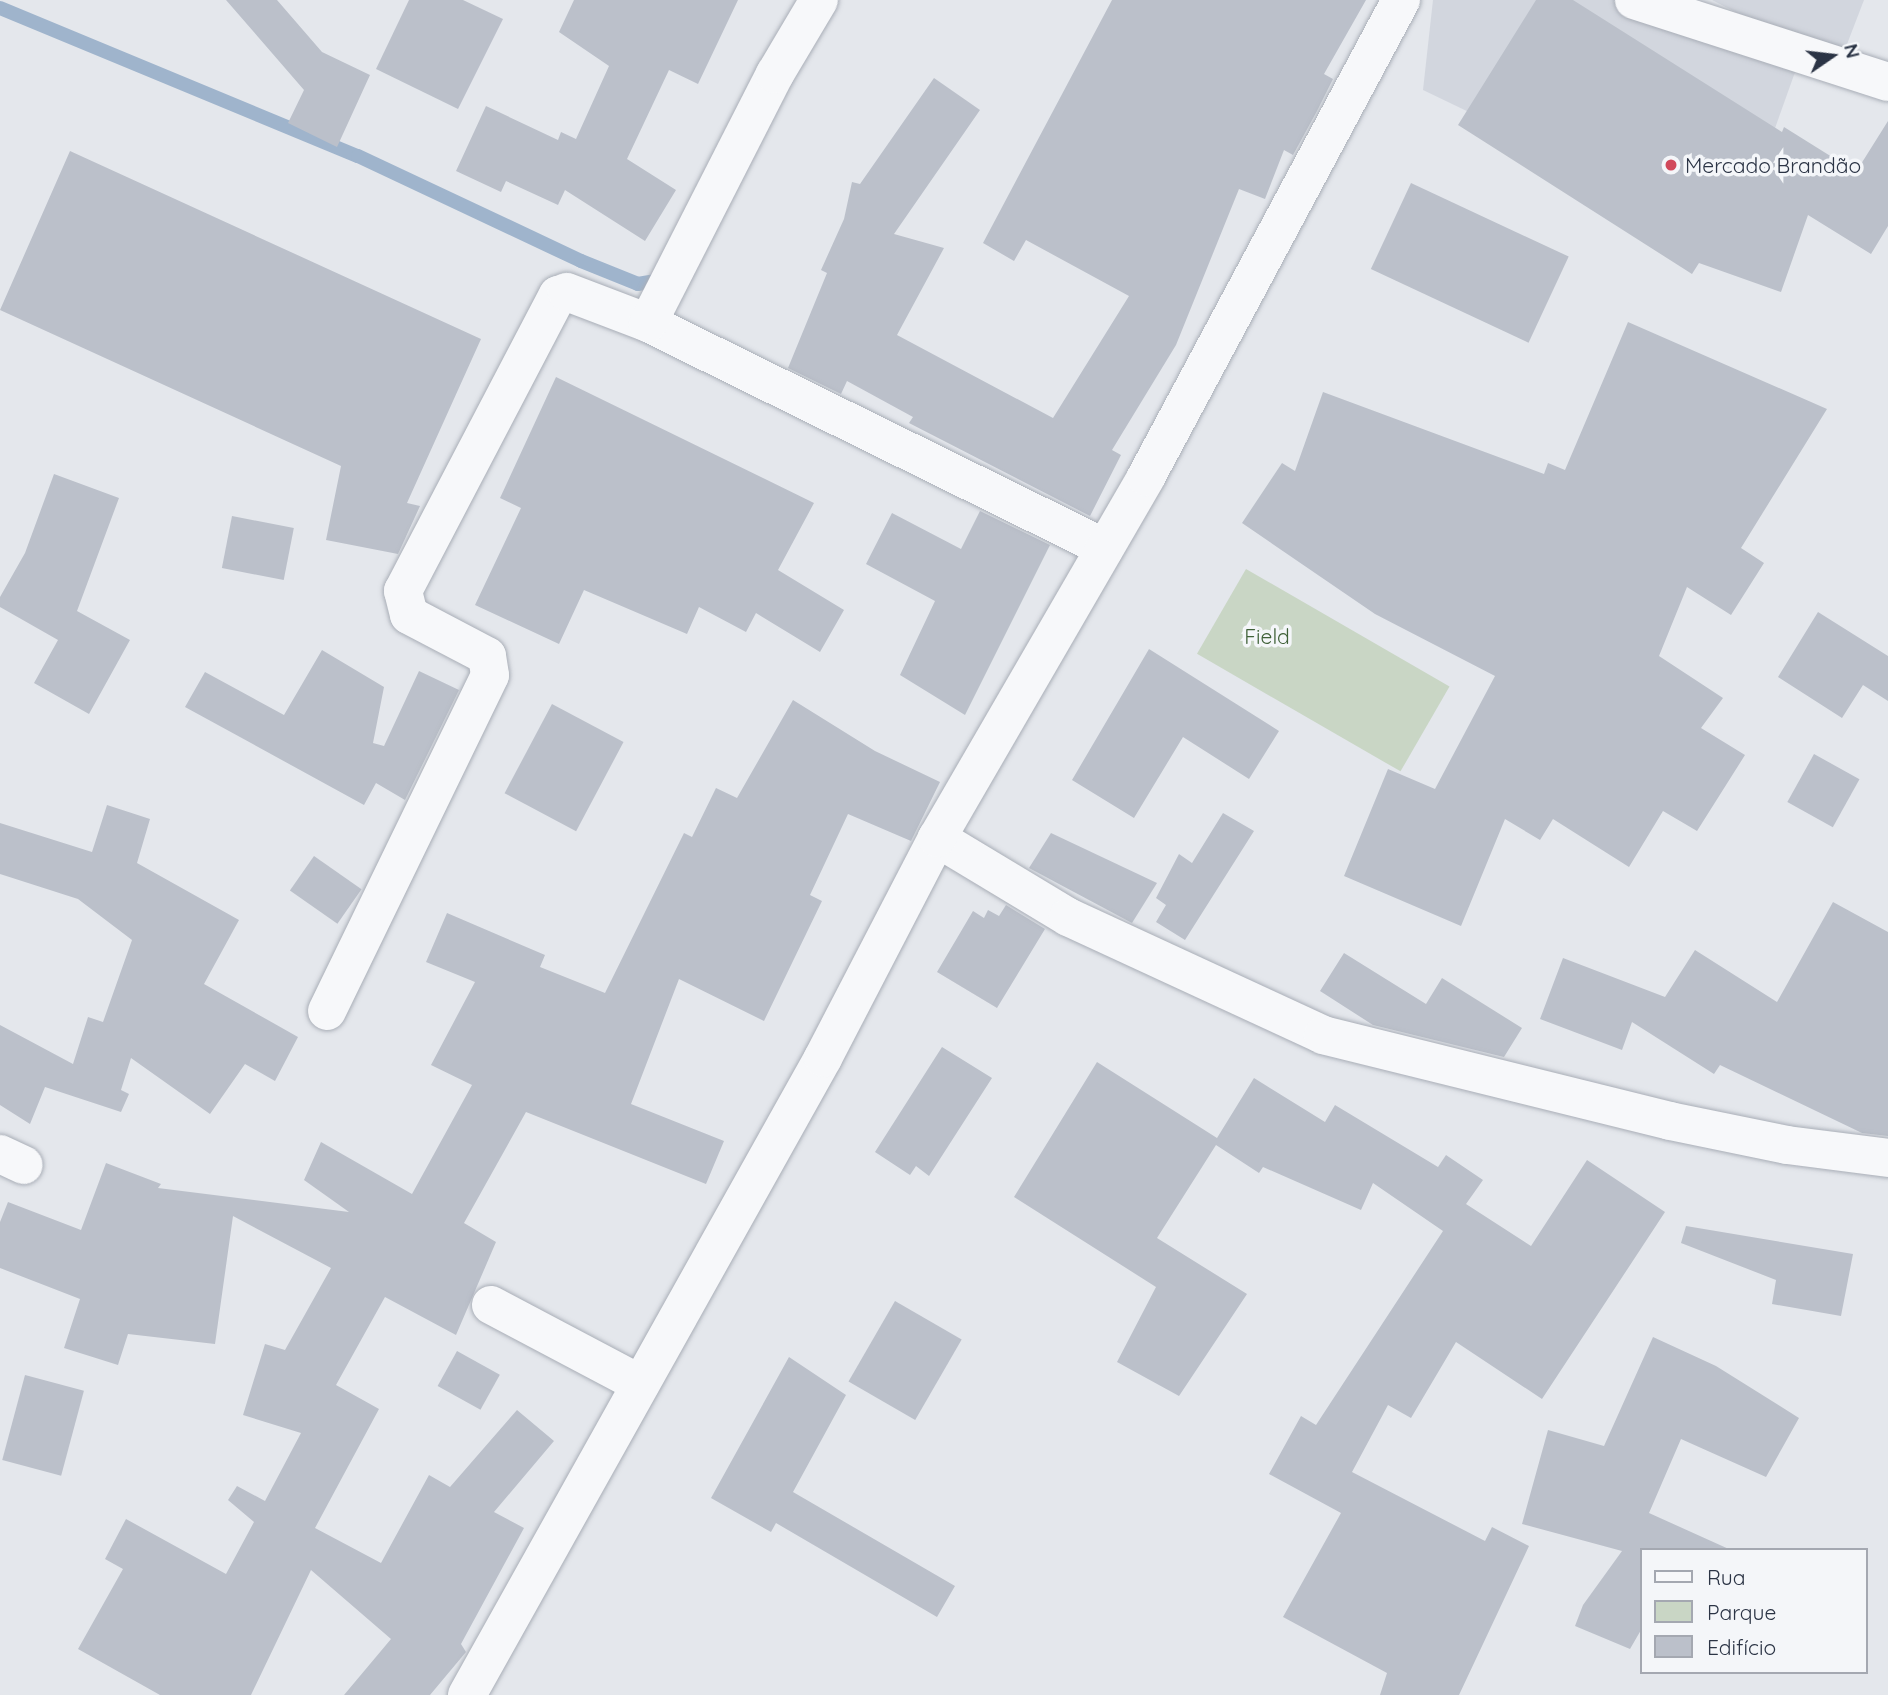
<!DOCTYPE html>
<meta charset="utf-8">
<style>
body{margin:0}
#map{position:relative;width:1888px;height:1695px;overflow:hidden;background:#e4e7ec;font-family:Quicksand,sans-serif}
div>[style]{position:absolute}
.built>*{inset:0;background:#d2d6de}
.green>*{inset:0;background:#c9d6c5;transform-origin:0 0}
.stream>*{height:14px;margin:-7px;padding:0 7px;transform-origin:7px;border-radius:7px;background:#9fb4cc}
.building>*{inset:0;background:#bbc0ca;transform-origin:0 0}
.roads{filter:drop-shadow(0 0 2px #a9aeb7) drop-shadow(0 0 2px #a9aeb7)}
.minor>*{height:38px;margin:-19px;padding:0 19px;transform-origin:19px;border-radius:19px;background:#f7f8fa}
.dots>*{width:19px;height:19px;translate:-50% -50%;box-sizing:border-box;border:4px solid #f4f6f9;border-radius:50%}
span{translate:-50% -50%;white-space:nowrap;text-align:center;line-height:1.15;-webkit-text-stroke:7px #f4f6f9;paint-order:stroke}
.poi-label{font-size:21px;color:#2b3445}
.left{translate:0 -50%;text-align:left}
.park-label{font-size:21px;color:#3f6138}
.legend{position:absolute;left:1640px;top:1548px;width:228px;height:126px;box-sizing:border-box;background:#f4f6f9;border:2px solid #a4a8b1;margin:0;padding:9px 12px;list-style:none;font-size:21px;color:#2b3445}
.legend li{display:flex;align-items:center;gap:14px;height:35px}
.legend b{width:35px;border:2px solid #a4a8b1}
.north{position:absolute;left:1797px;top:21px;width:70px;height:70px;-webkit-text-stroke:5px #f4f6f9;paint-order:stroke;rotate:76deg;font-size:19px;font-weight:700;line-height:28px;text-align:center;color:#2b3445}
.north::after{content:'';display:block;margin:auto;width:24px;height:32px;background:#2b3445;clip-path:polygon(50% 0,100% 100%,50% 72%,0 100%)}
</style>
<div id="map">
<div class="built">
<div style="clip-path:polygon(1433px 0,1619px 0,1799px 61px,1735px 240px,1423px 90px)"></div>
<div style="clip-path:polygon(1712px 0,1864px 0,1839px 65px)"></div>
</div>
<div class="green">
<div style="left:1246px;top:569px;width:235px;height:98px;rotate:30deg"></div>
</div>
<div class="stream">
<div style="left:0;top:8px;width:387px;rotate:22.5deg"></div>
<div style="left:358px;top:156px;width:246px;rotate:25.2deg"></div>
<div style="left:581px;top:261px;width:61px;rotate:22deg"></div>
<div style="left:638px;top:284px;width:27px;rotate:-10deg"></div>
</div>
<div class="building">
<div style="clip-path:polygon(226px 0,277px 0,322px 52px,370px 75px,337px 147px,288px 123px,304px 90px)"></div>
<div style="clip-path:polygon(409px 0,463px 0,503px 19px,458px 109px,376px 69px)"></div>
<div style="clip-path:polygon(574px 0,738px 0,698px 84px,669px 70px,627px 159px,676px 190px,645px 241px,565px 190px,558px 205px,506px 181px,501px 192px,456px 171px,486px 106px,558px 140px,561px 132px,576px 139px,609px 66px,559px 32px)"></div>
<div style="clip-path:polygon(1112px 0,1366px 0,1324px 74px,1333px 79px,1317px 111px,1293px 155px,1284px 150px,1265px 199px,1239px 189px,1176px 345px,1112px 450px,1121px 455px,1090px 516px,909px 423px,913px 417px,847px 381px,841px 394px,788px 368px,827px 273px,821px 270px,844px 219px,852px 182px,860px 184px,934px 78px,980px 110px,894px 234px,944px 248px,897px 335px,1053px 418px,1129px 296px,1026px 240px,1014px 261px,983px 243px)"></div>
<div style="clip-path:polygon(1536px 0,1573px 0,1782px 132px,1784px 127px,1856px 172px,1888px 121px,1888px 226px,1871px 254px,1808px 215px,1781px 292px,1699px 263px,1692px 274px,1458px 125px)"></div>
<div style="clip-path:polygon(70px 151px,481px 339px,407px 503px,420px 506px,398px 554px,326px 540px,341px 466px,0 310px)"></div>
<div style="left:1411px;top:183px;width:174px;height:95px;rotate:25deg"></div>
<div style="clip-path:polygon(1628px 322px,1827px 409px,1741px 548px,1764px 563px,1731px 615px,1687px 587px,1659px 656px,1723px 698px,1701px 728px,1745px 755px,1697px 831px,1663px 811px,1629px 867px,1553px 819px,1540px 840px,1505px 819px,1461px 926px,1344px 876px,1388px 769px,1435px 789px,1495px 676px,1375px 614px,1242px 523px,1282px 463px,1295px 471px,1323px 392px,1544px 474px,1548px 463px,1565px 470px)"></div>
<div style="clip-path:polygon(556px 377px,814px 503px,778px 570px,844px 610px,820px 652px,756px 613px,746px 632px,699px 607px,687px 634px,584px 590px,559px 644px,475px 605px,521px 508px,500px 498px)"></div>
<div style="clip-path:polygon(54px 474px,119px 498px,77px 611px,130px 640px,89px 714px,34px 683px,58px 640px,0 607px,0 597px,25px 553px)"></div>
<div style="clip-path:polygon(980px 511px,1050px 545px,965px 715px,900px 675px,935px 601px,866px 564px,892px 513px,961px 549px)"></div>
<div style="left:232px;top:516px;width:63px;height:53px;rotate:11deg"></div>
<div style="clip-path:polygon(1818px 612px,1888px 656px,1888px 701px,1863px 685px,1842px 718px,1778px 677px)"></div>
<div style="clip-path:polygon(1149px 649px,1279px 731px,1249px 779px,1183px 737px,1134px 818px,1072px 780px)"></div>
<div style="clip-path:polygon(322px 650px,384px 687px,373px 743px,384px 746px,419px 671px,459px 690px,405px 800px,376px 783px,364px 805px,185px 707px,205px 672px,284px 715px)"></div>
<div style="clip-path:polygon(793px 700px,875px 751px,940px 782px,911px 841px,848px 814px,810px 895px,822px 901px,764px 1021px,679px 979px,631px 1104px,724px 1141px,706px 1184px,526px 1112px,464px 1223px,496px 1242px,456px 1335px,385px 1297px,336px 1385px,379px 1409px,315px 1528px,381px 1563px,429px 1475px,450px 1487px,517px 1410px,554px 1441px,494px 1512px,524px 1528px,461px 1644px,466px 1652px,430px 1695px,344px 1695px,391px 1639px,311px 1570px,251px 1695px,160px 1695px,78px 1649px,123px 1569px,105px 1559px,126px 1519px,226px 1574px,254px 1522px,228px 1500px,237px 1486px,265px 1501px,301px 1433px,243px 1415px,265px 1344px,285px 1350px,331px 1268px,233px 1216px,215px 1344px,128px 1334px,118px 1365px,64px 1348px,80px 1299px,0 1268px,0 1222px,8px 1202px,81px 1230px,106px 1163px,161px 1184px,158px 1188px,349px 1212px,304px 1180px,321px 1142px,412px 1194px,472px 1085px,431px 1065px,475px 982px,426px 962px,447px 913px,545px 955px,540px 967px,605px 993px,684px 833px,692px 837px,716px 788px,737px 798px)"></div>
<div style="left:552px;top:704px;width:81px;height:101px;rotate:28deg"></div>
<div style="left:1814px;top:754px;width:52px;height:55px;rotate:29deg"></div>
<div style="clip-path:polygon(107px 805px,150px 819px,137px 863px,239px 920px,204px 984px,298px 1037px,275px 1081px,245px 1064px,210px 1114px,131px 1058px,121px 1090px,129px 1094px,121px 1112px,45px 1087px,30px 1124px,0 1105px,0 1025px,73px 1064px,88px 1017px,103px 1022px,132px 940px,78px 899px,0 874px,0 823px,92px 852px)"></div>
<div style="clip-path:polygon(1223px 813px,1254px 831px,1185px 940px,1156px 922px,1166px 905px,1156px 898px,1179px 854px,1192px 863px)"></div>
<div style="clip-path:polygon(1051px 833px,1157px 883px,1132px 923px,1029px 868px)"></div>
<div style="left:314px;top:856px;width:58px;height:42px;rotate:35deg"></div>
<div style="clip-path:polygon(1833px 902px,1888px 932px,1888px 1136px,1862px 1133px,1720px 1065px,1714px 1074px,1632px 1022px,1622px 1050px,1540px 1019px,1563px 958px,1665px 997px,1695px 950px,1777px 1002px)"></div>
<div style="clip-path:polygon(1006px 905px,1045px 929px,997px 1008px,937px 972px,973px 911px,984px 918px,988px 910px,999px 916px)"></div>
<div style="clip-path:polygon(1344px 953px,1426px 1004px,1442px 978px,1522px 1028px,1504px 1057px,1373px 1025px,1320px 991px)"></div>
<div style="clip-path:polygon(942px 1047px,992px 1078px,929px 1176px,916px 1166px,910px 1175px,875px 1152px)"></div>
<div style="clip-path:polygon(1097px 1062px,1217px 1138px,1254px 1078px,1325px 1122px,1335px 1105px,1438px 1167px,1446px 1155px,1483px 1180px,1466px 1204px,1531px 1246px,1587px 1160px,1665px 1212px,1542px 1399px,1456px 1342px,1411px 1418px,1388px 1405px,1352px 1472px,1485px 1541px,1492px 1527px,1529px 1546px,1459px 1695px,1380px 1695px,1387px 1673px,1283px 1617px,1341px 1513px,1269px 1474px,1301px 1416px,1316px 1425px,1443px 1231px,1373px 1183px,1361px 1210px,1263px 1167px,1259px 1173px,1216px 1145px,1157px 1238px,1247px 1294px,1179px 1396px,1117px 1362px,1156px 1287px,1014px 1197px)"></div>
<div style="clip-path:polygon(1686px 1226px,1853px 1254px,1841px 1316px,1772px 1304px,1776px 1280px,1681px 1243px)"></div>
<div style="left:895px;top:1301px;width:77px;height:93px;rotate:30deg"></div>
<div style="clip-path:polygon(1653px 1337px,1716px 1366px,1799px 1418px,1766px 1477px,1681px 1439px,1649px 1513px,1731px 1550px,1641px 1550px,1641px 1630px,1630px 1649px,1575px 1626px,1583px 1605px,1622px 1551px,1522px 1524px,1548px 1430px,1604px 1446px)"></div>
<div style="left:457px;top:1351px;width:49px;height:40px;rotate:29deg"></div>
<div style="clip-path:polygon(789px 1357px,846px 1395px,793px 1492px,955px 1586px,937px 1617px,776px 1523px,771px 1532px,711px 1498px)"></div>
<div style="left:25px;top:1375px;width:61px;height:88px;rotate:15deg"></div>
</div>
<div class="roads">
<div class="minor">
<div style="left:1634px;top:0;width:267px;rotate:17.9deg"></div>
<div style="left:648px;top:323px;width:509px;rotate:26.21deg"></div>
<div style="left:937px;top:838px;width:153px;rotate:31.1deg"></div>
<div style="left:1068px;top:917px;width:281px;rotate:24.8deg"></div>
<div style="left:1323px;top:1035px;width:357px;rotate:13.9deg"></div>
<div style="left:1670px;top:1121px;width:119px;rotate:11.6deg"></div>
<div style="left:1787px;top:1145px;width:102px;rotate:7.3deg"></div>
<div style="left:327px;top:1011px;width:373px;rotate:-64.1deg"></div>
<div style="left:490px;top:675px;width:19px;rotate:-99deg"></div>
<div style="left:487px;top:656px;width:88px;rotate:-152.3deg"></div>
<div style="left:409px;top:615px;width:25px;rotate:-104deg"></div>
<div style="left:403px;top:591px;width:334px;rotate:-62.4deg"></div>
<div style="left:558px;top:295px;width:9px;rotate:-18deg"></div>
<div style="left:567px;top:292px;width:87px;rotate:20.9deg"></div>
<div style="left:648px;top:323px;width:280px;rotate:-63deg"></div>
<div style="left:775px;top:74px;width:86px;rotate:-59.3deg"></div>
<div style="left:0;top:1154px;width:26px;rotate:25deg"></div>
<div style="left:491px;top:1305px;width:169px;rotate:27.9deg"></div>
<div style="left:467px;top:1695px;width:730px;rotate:-60.8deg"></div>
<div style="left:823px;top:1058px;width:248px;rotate:-62.6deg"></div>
<div style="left:937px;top:838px;width:417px;rotate:-59.9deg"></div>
<div style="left:1146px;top:477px;width:541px;rotate:-61.87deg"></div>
</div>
</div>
<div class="dots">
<div style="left:1671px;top:165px;background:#d1495b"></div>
</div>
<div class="poi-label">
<span class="left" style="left:1685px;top:165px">Mercado Brandão</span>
</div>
<div class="park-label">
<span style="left:1267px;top:636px">Field</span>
</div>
<ul class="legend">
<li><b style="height:9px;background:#f7f8fa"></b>Rua</li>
<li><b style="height:19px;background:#c9d6c5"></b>Parque</li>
<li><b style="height:19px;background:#bbc0ca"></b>Edifício</li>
</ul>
<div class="north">N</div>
</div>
